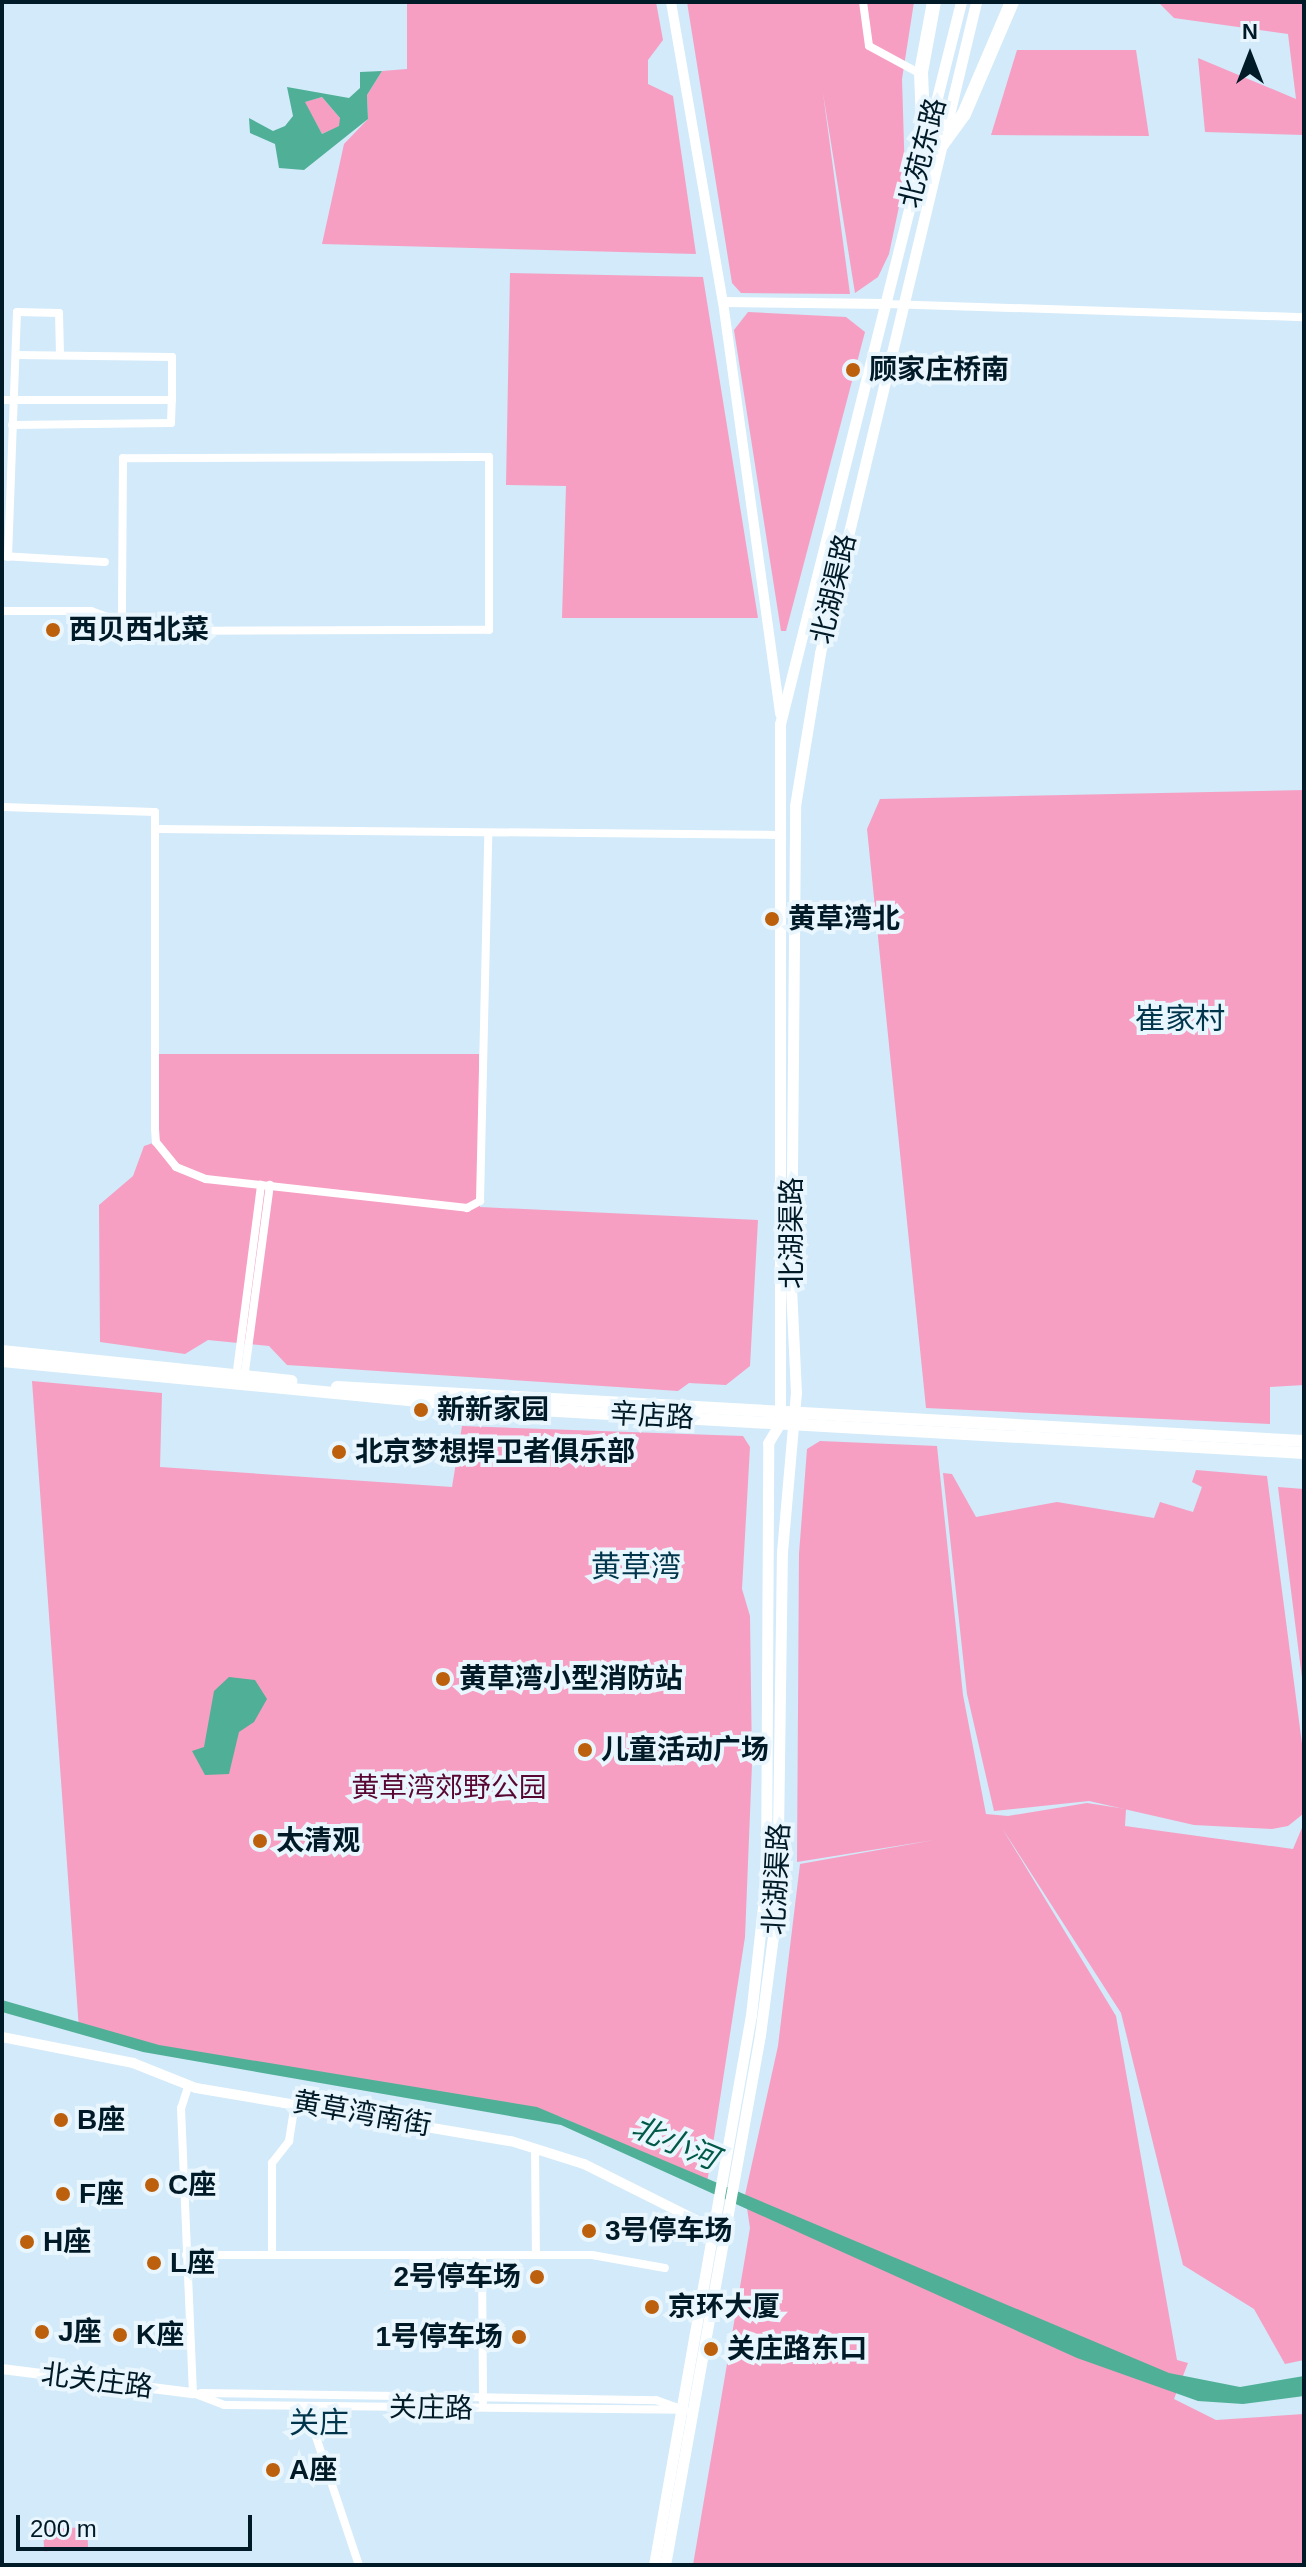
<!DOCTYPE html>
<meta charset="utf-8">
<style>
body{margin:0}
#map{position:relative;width:1306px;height:2567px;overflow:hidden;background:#d2eaf9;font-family:Arial,"Noto Sans SC",sans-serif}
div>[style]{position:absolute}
.green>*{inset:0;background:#f69fc3;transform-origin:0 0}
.water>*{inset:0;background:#4fb097}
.minor>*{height:8px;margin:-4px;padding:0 4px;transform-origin:4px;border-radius:4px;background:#fff}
.tertiary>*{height:10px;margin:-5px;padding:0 5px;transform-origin:5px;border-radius:5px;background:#fff}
.secondary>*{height:11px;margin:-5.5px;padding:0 5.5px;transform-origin:5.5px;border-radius:5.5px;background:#fff}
.primary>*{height:12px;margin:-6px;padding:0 6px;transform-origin:6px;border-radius:6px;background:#fff}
.motorway>*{height:14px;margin:-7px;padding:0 7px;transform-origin:7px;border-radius:7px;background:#fff}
.dots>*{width:22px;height:22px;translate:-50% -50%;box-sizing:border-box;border:4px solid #e9f6fd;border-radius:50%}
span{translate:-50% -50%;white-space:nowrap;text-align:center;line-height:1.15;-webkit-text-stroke:8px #e9f6fd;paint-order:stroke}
.street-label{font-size:28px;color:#011a27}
.poi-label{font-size:28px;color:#011a27;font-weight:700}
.left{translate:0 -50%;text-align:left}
.right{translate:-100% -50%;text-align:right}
.park-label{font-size:28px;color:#580734}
.neighbourhood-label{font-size:30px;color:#00354c}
.water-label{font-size:30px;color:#015948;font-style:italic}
.frame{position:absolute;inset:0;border:4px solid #011a27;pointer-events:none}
.north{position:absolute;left:1210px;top:16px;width:80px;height:80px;-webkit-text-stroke:6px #e9f6fd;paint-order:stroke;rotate:0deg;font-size:22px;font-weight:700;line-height:32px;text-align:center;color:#011a27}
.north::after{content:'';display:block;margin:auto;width:28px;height:36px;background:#011a27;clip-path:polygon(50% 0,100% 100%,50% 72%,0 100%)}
.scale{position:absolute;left:16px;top:2515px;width:236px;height:36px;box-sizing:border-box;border:4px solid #011a27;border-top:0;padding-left:10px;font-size:24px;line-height:28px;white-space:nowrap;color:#011a27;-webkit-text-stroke:6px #e9f6fd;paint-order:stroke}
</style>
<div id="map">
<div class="green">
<div style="clip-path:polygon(407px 2px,656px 2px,663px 40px,648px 60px,648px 84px,673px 96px,696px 254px,322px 244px,344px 144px,368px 119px,367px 95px,382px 71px,407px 69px)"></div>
<div style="clip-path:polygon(687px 2px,914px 2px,902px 79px,905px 178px,889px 254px,878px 277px,855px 293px,823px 93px,850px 294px,741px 293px,732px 283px)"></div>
<div style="clip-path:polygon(1304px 2px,1304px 135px,1205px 132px,1198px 58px,1296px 99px,1288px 34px,1174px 18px,1158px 2px)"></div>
<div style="clip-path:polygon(1017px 50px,1136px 50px,1149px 136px,991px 135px)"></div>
<div style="clip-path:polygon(322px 97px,340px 118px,340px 126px,322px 134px,304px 102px)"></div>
<div style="clip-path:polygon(510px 273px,703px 277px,758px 618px,562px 618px,566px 486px,506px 485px)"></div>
<div style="clip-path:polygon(748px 312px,846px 317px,865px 332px,786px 631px,781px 631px,734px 330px)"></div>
<div style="clip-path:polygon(1304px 790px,1304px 1385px,1270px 1387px,1270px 1424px,926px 1408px,867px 829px,880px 799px)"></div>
<div style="clip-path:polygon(155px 1054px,479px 1054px,480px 1207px,758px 1220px,750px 1366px,726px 1385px,689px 1383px,678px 1391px,287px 1365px,269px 1346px,208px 1340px,185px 1354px,100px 1342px,99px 1205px,133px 1176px,144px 1146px,156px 1142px)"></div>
<div style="clip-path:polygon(32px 1381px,162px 1393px,160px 1467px,452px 1487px,462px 1426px,743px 1436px,750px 1447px,742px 1589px,750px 1616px,752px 1764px,745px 1937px,707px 2183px,561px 2117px,134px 2046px,79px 2029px)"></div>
<div style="clip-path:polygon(820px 1441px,937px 1446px,963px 1695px,986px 1814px,1008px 1816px,1087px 1803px,1126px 1809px,1125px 1826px,1293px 1849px,1304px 1823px,1304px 2360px,1285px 2364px,1254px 2309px,1183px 2265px,1121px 2013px,1002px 1828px,1116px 2016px,1177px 2360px,1188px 2363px,1174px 2399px,1216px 2420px,1304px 2414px,1304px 2565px,693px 2565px,750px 2228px,745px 2195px,778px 2046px,800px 1864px,934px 1840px,797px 1862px,799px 1554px,807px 1449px)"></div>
<div style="clip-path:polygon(1196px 1470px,1267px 1476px,1304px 1759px,1303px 1814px,1288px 1826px,1272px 1829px,1194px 1825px,1089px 1801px,994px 1811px,967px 1694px,943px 1473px,952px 1474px,976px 1517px,1057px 1502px,1154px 1518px,1160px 1502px,1193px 1512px,1202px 1487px,1192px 1482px)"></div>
<div style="clip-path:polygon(1278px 1487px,1304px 1489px,1304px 1694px)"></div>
<div style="left:87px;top:2527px;width:22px;height:44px;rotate:87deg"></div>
</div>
<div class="water">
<div style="clip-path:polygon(evenodd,382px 71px,367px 95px,368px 119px,304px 170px,279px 168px,275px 144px,250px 133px,249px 118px,273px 131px,285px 126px,293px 116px,287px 87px,349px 98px,360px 88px,360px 72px,382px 71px,322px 97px,340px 118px,339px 126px,322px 134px,305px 102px,322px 97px)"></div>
<div style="clip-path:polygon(229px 1677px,255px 1680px,267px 1699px,254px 1722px,239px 1732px,229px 1774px,205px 1775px,192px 1751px,204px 1747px,214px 1691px)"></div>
<div style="clip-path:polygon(2px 2000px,159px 2045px,537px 2107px,1169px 2373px,1240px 2387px,1304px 2376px,1304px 2396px,1243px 2404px,1198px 2401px,1077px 2358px,561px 2125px,143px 2052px,2px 2012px)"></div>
</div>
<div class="minor">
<div style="left:863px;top:2px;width:44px;rotate:82.2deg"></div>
<div style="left:869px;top:46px;width:52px;rotate:28.5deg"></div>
<div style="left:886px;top:304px;width:418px;rotate:1.8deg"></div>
<div style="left:2px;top:400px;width:170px"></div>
<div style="left:12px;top:425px;width:159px;rotate:-0.7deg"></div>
<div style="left:171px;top:423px;width:23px;rotate:-88deg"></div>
<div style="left:172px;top:400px;width:43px;rotate:-90deg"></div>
<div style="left:172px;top:357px;width:156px;rotate:-179.3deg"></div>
<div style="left:2px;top:556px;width:103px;rotate:3.3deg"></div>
<div style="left:8px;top:557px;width:245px;rotate:-87.9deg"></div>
<div style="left:17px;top:312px;width:42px;rotate:1.4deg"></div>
<div style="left:59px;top:313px;width:40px;rotate:88.6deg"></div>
<div style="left:2px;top:611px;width:89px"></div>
<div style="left:91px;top:611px;width:58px;rotate:20.3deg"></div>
<div style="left:145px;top:631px;width:344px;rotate:-0.2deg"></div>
<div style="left:489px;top:630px;width:173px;rotate:-90deg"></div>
<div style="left:489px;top:457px;width:366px;rotate:179.8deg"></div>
<div style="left:123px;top:458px;width:160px;rotate:90.4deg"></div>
<div style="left:2px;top:807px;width:153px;rotate:1.9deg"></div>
<div style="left:155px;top:812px;width:317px;rotate:90deg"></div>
<div style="left:155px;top:1129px;width:13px;rotate:86deg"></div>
<div style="left:156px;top:1142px;width:32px;rotate:51deg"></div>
<div style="left:176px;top:1167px;width:32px;rotate:22deg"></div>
<div style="left:206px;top:1179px;width:263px;rotate:6.3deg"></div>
<div style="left:467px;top:1208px;width:15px;rotate:-28deg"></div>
<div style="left:480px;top:1201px;width:366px;rotate:-88.7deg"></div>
<div style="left:158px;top:829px;width:621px;rotate:0.55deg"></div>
<div style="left:236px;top:1378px;width:195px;rotate:-82.6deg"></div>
<div style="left:244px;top:1379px;width:196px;rotate:-82.4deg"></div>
<div style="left:188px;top:2087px;width:22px;rotate:108deg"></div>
<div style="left:181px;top:2108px;width:285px;rotate:87.6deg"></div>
<div style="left:535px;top:2148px;width:107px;rotate:89.5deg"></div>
<div style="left:272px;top:2253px;width:90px;rotate:-90deg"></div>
<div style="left:272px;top:2163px;width:28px;rotate:-52deg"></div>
<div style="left:289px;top:2141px;width:39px;rotate:-81deg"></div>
<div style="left:186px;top:2255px;width:406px"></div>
<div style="left:592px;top:2255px;width:74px;rotate:10.1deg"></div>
<div style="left:482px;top:2255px;width:147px;rotate:89.6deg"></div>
<div style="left:193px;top:2393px;width:33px;rotate:21deg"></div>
<div style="left:224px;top:2405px;width:461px;rotate:0.6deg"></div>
<div style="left:201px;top:2393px;width:455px;rotate:0.9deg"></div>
<div style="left:656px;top:2400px;width:23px;rotate:20deg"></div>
<div style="left:306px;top:2407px;width:167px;rotate:71.5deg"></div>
</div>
<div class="tertiary">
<div style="left:671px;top:2px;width:304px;rotate:80.2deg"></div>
<div style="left:723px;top:302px;width:416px;rotate:82.1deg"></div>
<div style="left:723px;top:302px;width:163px;rotate:0.7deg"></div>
<div style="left:2px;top:2037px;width:134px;rotate:11.2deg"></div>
<div style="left:133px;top:2063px;width:68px;rotate:21.6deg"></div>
<div style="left:196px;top:2088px;width:319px;rotate:9.6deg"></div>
<div style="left:511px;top:2141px;width:77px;rotate:17.5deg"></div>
<div style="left:584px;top:2164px;width:143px;rotate:26.6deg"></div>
<div style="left:2px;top:2369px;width:193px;rotate:7.2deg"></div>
</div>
<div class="secondary">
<div style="left:654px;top:2565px;width:558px;rotate:-80deg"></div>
<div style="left:751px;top:2015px;width:136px;rotate:-83.7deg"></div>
<div style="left:766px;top:1880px;width:437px;rotate:-89.7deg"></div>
<div style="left:768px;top:1443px;width:23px;rotate:-59deg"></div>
<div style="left:780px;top:1423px;width:699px;rotate:-90deg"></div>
<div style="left:780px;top:724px;width:744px;rotate:-75.93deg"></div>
<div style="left:665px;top:2565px;width:538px;rotate:-79.84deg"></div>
<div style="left:760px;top:2035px;width:130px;rotate:-82.5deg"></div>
<div style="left:777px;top:1906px;width:354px;rotate:-89.2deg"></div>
<div style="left:782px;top:1552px;width:160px;rotate:-85deg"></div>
<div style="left:796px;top:1393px;width:107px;rotate:-92.7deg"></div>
<div style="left:791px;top:1286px;width:480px;rotate:-89.5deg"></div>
<div style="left:795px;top:806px;width:155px;rotate:-80.7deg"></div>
<div style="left:820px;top:653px;width:669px;rotate:-76.52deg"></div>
</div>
<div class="primary">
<div style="left:2px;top:1351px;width:291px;rotate:5.9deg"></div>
<div style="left:2px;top:1361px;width:484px;rotate:5.5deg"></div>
<div style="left:484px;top:1407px;width:821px;rotate:3.21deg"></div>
<div style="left:337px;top:1387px;width:969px;rotate:3.2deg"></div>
</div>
<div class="motorway">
<div style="left:924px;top:147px;width:75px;rotate:-92.3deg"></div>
<div style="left:921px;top:72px;width:71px;rotate:-79.5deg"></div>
<div style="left:938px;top:150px;width:44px;rotate:-54.2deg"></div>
<div style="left:964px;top:114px;width:122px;rotate:-66.8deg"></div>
</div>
<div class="dots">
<div style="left:853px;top:370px;background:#bc600d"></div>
<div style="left:53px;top:630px;background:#bc600d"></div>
<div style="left:772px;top:919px;background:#bc600d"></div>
<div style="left:421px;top:1410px;background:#bc600d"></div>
<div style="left:339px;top:1452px;background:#bc600d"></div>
<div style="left:443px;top:1679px;background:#bc600d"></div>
<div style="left:585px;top:1750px;background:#bc600d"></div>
<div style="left:260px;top:1841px;background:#bc600d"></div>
<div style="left:61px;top:2120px;background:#bc600d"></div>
<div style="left:152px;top:2185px;background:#bc600d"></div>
<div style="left:63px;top:2194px;background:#bc600d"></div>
<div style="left:589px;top:2231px;background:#bc600d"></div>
<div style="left:27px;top:2242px;background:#bc600d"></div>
<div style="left:154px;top:2263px;background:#bc600d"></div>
<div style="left:537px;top:2277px;background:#bc600d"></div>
<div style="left:652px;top:2307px;background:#bc600d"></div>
<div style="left:42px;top:2332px;background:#bc600d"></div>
<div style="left:120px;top:2335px;background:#bc600d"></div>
<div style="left:519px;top:2337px;background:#bc600d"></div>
<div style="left:711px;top:2349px;background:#bc600d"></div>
<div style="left:273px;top:2470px;background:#bc600d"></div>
</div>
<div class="street-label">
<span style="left:923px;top:153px;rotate:-76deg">北苑东路</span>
<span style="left:834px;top:589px;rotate:-77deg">北湖渠路</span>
<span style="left:792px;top:1233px;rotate:-90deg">北湖渠路</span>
<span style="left:652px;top:1416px;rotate:3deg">辛店路</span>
<span style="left:777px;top:1879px;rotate:-87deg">北湖渠路</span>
<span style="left:362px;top:2114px;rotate:10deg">黄草湾南街</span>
<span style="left:97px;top:2381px;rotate:7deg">北关庄路</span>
<span style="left:431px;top:2408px;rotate:1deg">关庄路</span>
</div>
<div class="poi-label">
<span class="left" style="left:869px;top:370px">顾家庄桥南</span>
<span class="left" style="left:69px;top:630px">西贝西北菜</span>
<span class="left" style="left:788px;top:919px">黄草湾北</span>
<span class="left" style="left:437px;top:1410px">新新家园</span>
<span class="left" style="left:355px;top:1452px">北京梦想捍卫者俱乐部</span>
<span class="left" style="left:459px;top:1679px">黄草湾小型消防站</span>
<span class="left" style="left:601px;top:1750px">儿童活动广场</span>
<span class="left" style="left:276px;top:1841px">太清观</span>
<span class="left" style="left:77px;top:2120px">B座</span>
<span class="left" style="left:168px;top:2185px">C座</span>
<span class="left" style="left:79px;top:2194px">F座</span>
<span class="left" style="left:605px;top:2231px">3号停车场</span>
<span class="left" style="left:43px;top:2242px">H座</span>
<span class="left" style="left:170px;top:2263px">L座</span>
<span class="right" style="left:521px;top:2277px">2号停车场</span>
<span class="left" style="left:668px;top:2307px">京环大厦</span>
<span class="left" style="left:58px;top:2332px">J座</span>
<span class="left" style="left:136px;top:2335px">K座</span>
<span class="right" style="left:503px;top:2337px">1号停车场</span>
<span class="left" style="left:727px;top:2349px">关庄路东口</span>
<span class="left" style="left:289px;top:2470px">A座</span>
</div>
<div class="park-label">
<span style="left:449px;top:1788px">黄草湾郊野公园</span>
</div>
<div class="neighbourhood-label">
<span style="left:1180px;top:1019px">崔家村</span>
<span style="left:636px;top:1567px">黄草湾</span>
<span style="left:319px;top:2423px">关庄</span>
</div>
<div class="water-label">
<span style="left:675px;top:2143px;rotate:23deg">北小河</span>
</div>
<div class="frame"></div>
<div class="north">N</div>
<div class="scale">200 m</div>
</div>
